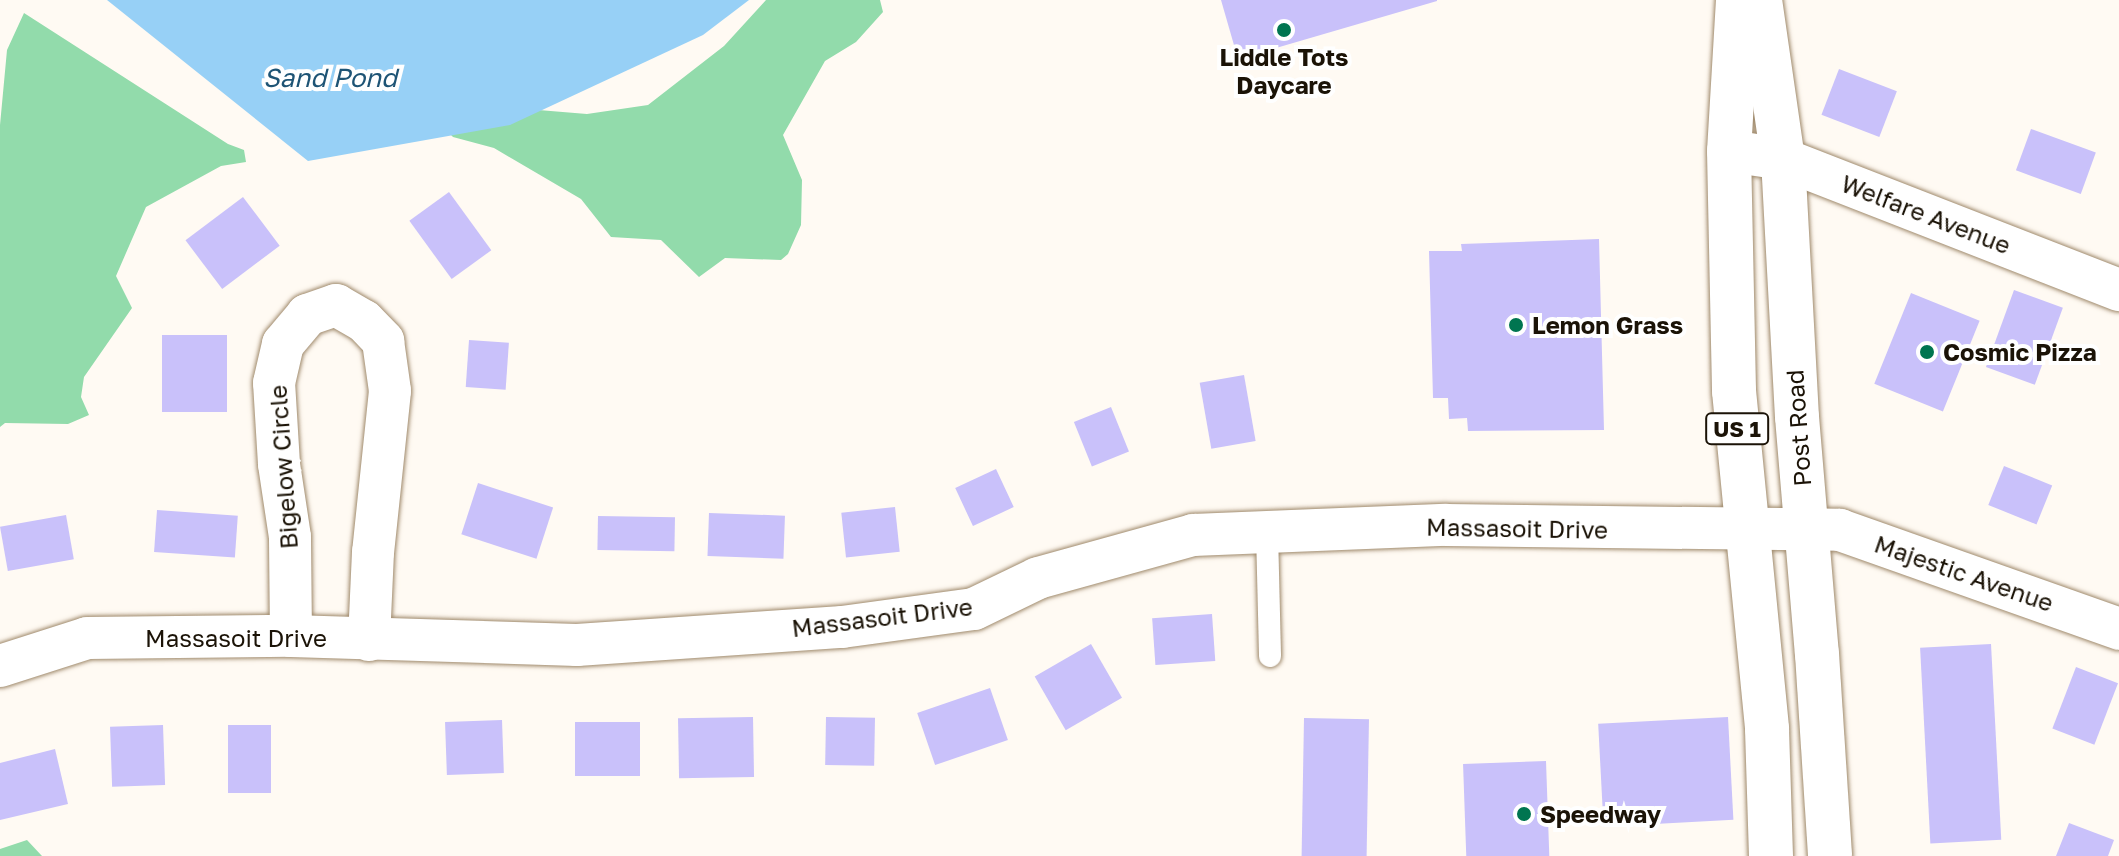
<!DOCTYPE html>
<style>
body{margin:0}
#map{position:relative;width:2119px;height:856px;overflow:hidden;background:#fffaf3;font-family:"Golos Text",sans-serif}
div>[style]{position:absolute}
.forest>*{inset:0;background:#92dbab}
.water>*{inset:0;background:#97d0f6}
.building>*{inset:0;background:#c9c1fa;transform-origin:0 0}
.roads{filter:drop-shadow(0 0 2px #a08a6c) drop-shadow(0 0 2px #a08a6c)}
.lane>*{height:22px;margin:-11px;padding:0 11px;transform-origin:11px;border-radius:11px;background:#fff}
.street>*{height:42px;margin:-21px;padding:0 21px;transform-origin:21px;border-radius:21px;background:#fff}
.primary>*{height:44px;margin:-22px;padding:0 22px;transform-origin:22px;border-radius:22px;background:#fff}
.dots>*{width:22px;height:22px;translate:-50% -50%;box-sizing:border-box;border:4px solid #fff;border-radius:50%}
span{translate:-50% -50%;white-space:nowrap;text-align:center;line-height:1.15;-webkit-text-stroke:8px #fff;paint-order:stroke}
.shield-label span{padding:2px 6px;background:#fff;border:2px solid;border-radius:6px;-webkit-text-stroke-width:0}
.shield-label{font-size:22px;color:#1b1307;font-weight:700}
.poi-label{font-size:24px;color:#1b1307;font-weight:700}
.left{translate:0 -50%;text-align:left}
.street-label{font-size:24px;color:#1b1307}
.water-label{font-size:26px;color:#1e5475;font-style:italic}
</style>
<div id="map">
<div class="forest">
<div style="clip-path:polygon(766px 0,880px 0,883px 12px,856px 42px,825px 61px,783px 135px,802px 180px,801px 225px,788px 254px,781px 260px,725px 258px,699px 277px,661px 240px,611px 237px,581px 199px,494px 148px,453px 137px,430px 114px,454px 103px,587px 114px,648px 105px,724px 46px)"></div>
<div style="clip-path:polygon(24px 13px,228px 144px,244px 150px,246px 162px,221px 166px,146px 207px,116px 276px,132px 308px,84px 377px,81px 397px,89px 415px,68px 424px,5px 423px,0 427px,0 125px,7px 50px)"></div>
<div style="clip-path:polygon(27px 840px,42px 856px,0 856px,0 849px)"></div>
</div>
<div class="water">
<div style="clip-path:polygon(107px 0,749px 0,703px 35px,510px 125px,308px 161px)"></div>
</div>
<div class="building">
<div style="clip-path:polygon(1221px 0,1437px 0,1437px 1px,1238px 59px)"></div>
<div style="left:1839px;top:69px;width:62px;height:49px;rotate:21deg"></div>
<div style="left:2031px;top:129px;width:69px;height:44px;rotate:20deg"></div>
<div style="left:449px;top:192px;width:72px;height:49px;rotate:54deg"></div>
<div style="left:243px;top:197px;width:61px;height:72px;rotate:53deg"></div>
<div style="clip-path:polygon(1599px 239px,1604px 430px,1468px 431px,1467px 418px,1449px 419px,1448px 398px,1433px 398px,1429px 251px,1462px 251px,1461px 244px)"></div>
<div style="left:2014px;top:290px;width:52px;height:82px;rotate:20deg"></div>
<div style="left:1911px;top:293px;width:74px;height:98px;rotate:22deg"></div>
<div style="left:227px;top:335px;width:77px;height:65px;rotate:90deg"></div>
<div style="left:469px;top:340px;width:40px;height:47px;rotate:4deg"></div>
<div style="left:1244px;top:375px;width:67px;height:45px;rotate:80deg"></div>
<div style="left:1111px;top:407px;width:48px;height:40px;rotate:68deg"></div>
<div style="left:2004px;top:466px;width:52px;height:42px;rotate:22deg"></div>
<div style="left:996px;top:469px;width:42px;height:45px;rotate:65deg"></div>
<div style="left:478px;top:483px;width:79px;height:54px;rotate:18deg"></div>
<div style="left:895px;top:507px;width:45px;height:54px;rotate:84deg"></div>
<div style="left:157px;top:510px;width:81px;height:42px;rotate:4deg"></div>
<div style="left:709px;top:513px;width:76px;height:43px;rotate:2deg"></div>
<div style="left:66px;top:515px;width:45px;height:67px;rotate:80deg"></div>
<div style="left:598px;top:516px;width:77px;height:34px;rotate:1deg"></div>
<div style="left:1212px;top:614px;width:47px;height:60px;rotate:86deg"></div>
<div style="left:1091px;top:644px;width:62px;height:65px;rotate:60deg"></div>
<div style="left:1991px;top:644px;width:196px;height:71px;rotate:87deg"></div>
<div style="left:2076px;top:667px;width:45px;height:66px;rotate:21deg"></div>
<div style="left:990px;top:688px;width:55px;height:77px;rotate:71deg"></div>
<div style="left:753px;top:717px;width:60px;height:75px;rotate:89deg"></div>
<div style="left:826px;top:717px;width:49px;height:48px;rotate:1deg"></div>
<div style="left:1728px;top:717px;width:103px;height:130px;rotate:87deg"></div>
<div style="left:1304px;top:718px;width:65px;height:138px;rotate:1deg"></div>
<div style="left:502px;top:720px;width:53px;height:57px;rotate:88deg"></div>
<div style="left:575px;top:722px;width:65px;height:54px"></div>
<div style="left:163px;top:725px;width:60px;height:53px;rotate:88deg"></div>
<div style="left:228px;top:725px;width:43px;height:68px"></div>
<div style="clip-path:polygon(55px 749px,68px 804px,0 820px,0 763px)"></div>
<div style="left:1546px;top:761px;width:95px;height:83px;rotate:88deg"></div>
<div style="clip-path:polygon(2069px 823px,2114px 840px,2108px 856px,2056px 856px)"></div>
</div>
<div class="roads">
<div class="lane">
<div style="left:1267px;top:532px;width:124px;rotate:88.6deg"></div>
</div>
<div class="street">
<div style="left:1729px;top:151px;width:55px;rotate:8.4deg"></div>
<div style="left:1783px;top:159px;width:361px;rotate:21.3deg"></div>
<div style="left:291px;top:636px;width:99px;rotate:-90.6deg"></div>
<div style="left:290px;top:537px;width:74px;rotate:-98.6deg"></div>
<div style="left:279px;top:464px;width:81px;rotate:-93.5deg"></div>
<div style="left:274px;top:383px;width:40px;rotate:-77deg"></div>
<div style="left:283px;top:344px;width:38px;rotate:-50deg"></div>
<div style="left:307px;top:315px;width:31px;rotate:-19deg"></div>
<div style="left:336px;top:305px;width:32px;rotate:30deg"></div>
<div style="left:364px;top:321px;width:28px;rotate:46deg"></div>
<div style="left:383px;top:341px;width:50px;rotate:82deg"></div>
<div style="left:390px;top:391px;width:162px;rotate:96deg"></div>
<div style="left:373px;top:552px;width:88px;rotate:92.6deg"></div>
<div style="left:0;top:666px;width:91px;rotate:-17.8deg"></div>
<div style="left:87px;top:638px;width:204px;rotate:-0.6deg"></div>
<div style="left:291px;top:636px;width:286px;rotate:1.8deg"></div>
<div style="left:577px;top:645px;width:266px;rotate:-3.9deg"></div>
<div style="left:842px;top:627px;width:133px;rotate:-7.8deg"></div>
<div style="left:974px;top:609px;width:71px;rotate:-25.8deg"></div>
<div style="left:1038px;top:578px;width:161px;rotate:-15.5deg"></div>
<div style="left:1193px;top:535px;width:253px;rotate:-2.3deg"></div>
<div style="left:1446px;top:525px;width:394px;rotate:0.7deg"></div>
<div style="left:1840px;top:530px;width:296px;rotate:19.5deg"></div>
</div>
<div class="primary">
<div style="left:1738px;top:0;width:151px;rotate:93.4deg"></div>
<div style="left:1729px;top:151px;width:240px;rotate:88.8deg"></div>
<div style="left:1734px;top:391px;width:340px;rotate:84.4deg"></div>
<div style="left:1767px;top:729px;width:127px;rotate:88.2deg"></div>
<div style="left:1760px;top:0;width:161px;rotate:81.8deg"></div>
<div style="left:1783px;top:159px;width:258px;rotate:86.9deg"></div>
<div style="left:1797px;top:417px;width:238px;rotate:85.2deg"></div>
<div style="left:1817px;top:654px;width:202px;rotate:86.3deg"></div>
</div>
</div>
<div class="dots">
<div style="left:1284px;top:30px;background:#007550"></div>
<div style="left:1516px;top:325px;background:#007550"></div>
<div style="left:1927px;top:352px;background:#007550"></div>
<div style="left:1524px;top:814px;background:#007550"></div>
</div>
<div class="shield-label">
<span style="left:1737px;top:429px">US 1</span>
</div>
<div class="poi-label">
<span style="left:1284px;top:71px">Liddle Tots<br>Daycare</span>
<span class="left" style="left:1532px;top:325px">Lemon Grass</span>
<span class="left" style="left:1943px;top:352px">Cosmic Pizza</span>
<span class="left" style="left:1540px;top:814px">Speedway</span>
</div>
<div class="street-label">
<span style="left:1926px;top:214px;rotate:21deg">Welfare Avenue</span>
<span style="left:1798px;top:428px;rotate:-94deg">Post Road</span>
<span style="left:283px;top:467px;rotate:-94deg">Bigelow Circle</span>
<span style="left:1517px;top:528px;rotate:1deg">Massasoit Drive</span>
<span style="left:1964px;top:573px;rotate:19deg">Majestic Avenue</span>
<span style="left:882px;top:617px;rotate:-7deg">Massasoit Drive</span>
<span style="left:236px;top:638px">Massasoit Drive</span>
</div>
<div class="water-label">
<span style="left:330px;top:78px">Sand Pond</span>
</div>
</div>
